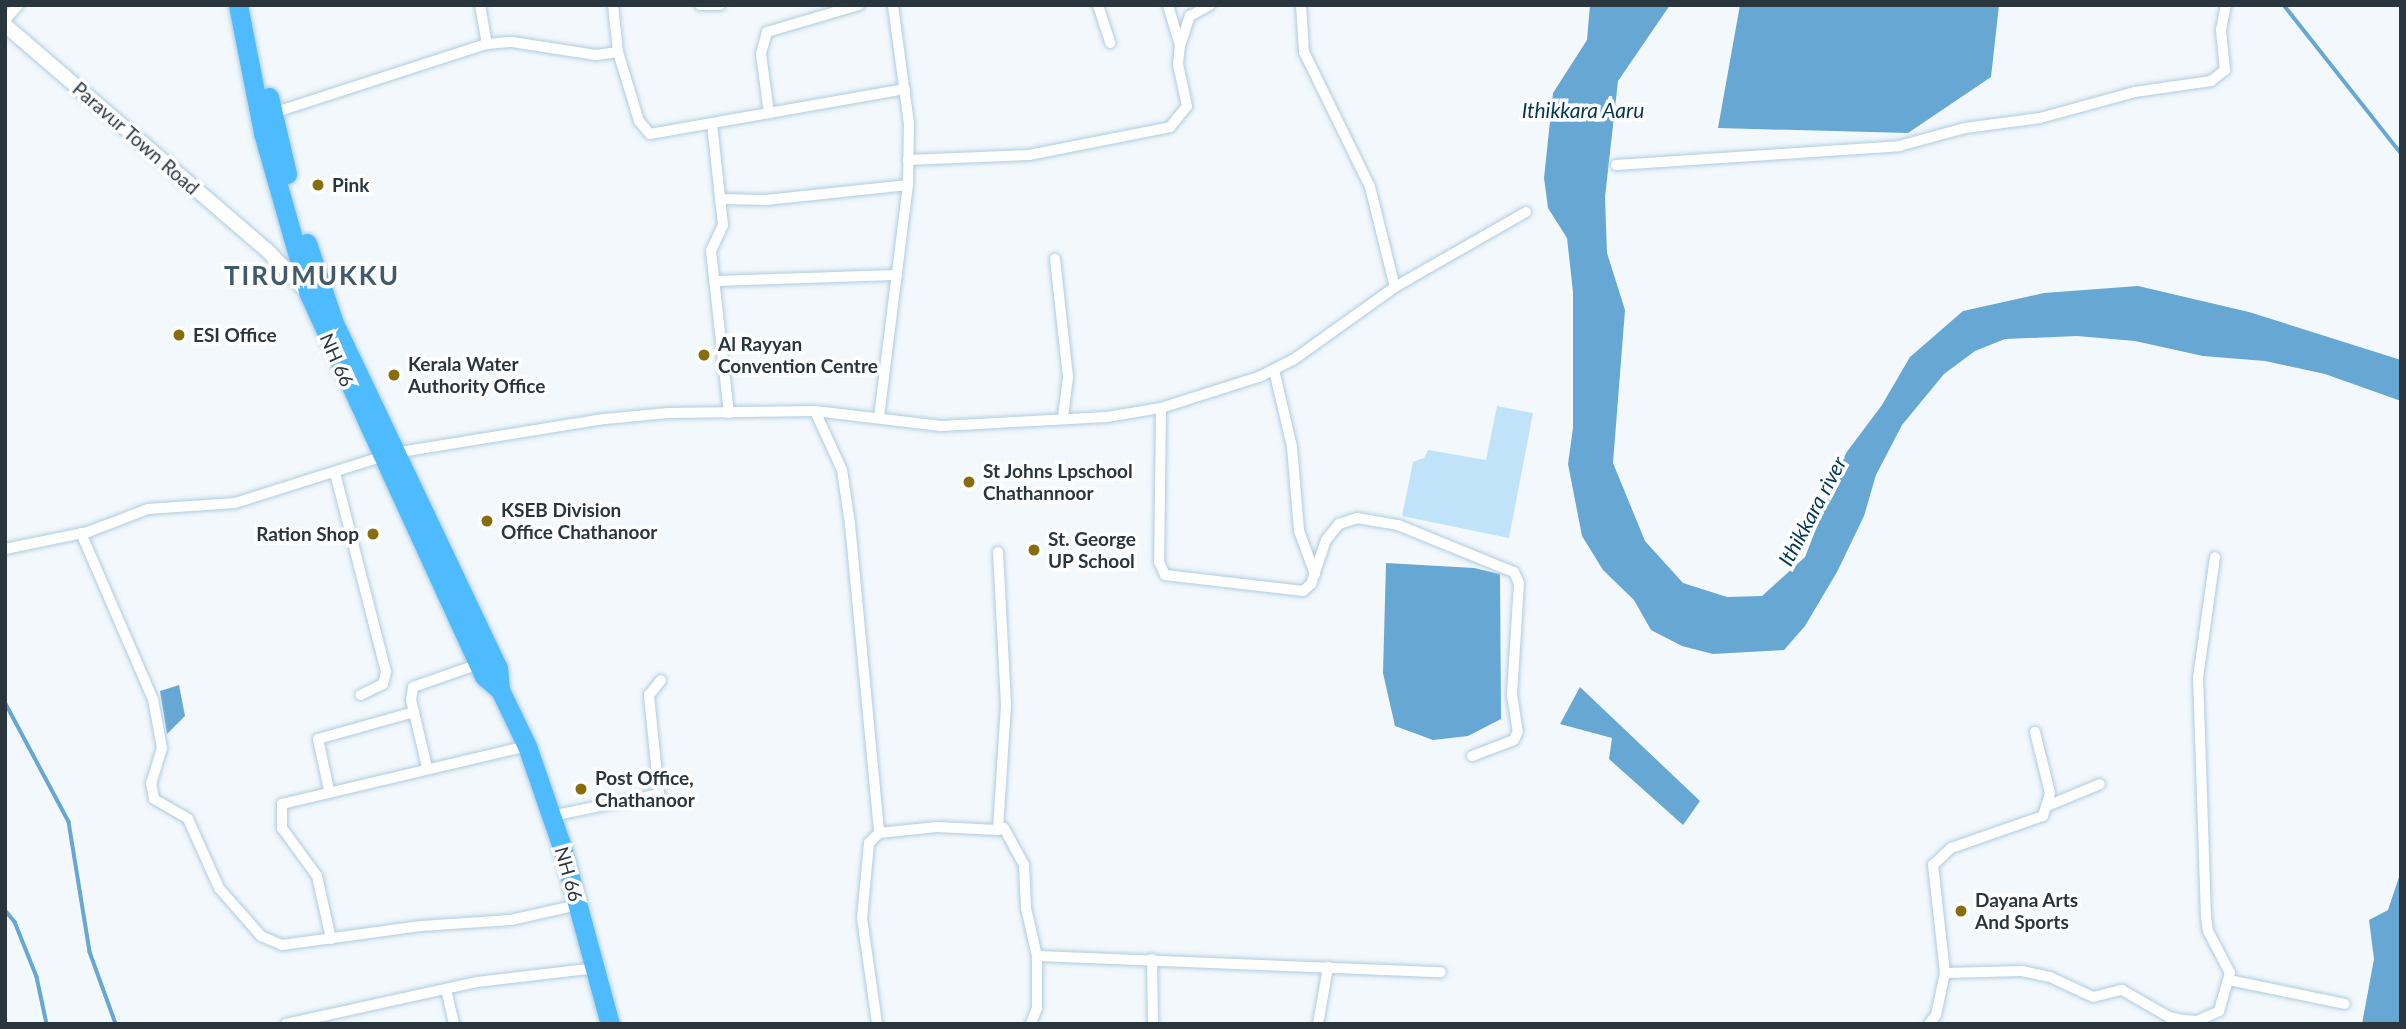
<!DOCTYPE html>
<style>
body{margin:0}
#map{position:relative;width:2406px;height:1029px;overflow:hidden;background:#f2f8fc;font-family:Lato,sans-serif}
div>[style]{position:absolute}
.green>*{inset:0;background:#c1e3fa}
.water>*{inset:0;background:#66a8d3}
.stream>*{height:3.5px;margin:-1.75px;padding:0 1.75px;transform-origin:1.75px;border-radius:1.75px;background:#66a8d3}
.roads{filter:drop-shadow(0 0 2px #afcce0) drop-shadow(0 0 2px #afcce0)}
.street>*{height:10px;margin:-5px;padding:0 5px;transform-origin:5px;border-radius:5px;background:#fff}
.secondary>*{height:14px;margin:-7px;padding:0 7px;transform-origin:7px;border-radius:7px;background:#fff}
.highway>*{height:19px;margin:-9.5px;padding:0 9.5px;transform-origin:9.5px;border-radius:9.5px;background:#4dbbfd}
.dots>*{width:19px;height:19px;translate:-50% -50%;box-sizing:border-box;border:4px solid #fff;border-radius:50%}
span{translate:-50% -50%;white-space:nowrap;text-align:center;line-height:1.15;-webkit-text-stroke:7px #fff;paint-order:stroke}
.street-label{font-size:19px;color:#2a363e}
.poi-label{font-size:19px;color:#2a363e;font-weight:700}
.left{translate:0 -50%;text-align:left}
.right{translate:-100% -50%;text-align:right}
.water-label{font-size:21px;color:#003754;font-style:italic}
.district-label{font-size:26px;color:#405a6c;font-weight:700;letter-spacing:2px}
.frame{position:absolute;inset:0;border:7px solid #2a363e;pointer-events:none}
</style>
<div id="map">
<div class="green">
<div style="clip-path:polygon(1497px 406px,1533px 413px,1509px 538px,1402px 516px,1413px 462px,1424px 458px,1428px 450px,1486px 460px)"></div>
</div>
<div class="water">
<div style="clip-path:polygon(1590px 5px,1670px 5px,1618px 81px,1605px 197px,1607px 253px,1625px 310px,1613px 463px,1645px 541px,1683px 583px,1727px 597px,1762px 596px,1805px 557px,1846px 453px,1882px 405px,1910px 357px,1963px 311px,2044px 293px,2138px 286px,2249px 312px,2401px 360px,2401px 401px,2325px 374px,2265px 361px,2203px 356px,2135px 341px,2077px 336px,2005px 339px,1975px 351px,1944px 374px,1902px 425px,1876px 475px,1864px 516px,1837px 572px,1805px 626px,1784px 650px,1713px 654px,1682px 646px,1651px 630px,1634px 600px,1603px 570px,1582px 536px,1568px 464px,1573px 428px,1573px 292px,1567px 238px,1548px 208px,1544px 178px,1553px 93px,1587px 40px)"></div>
<div style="clip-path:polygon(1740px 5px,1999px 5px,1991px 77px,1908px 133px,1718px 128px)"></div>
<div style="clip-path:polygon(1386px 563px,1474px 568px,1500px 574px,1501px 719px,1468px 736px,1433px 740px,1395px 726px,1383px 673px)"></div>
<div style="clip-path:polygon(179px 685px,185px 716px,167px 734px,160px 691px)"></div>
<div style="clip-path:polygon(1580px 687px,1700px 801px,1683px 825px,1609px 759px,1612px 738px,1560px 724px)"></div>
<div style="clip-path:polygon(2401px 871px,2401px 1024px,2362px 1024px,2374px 959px,2369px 920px,2388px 910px)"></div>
</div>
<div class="stream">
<div style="left:2284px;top:5px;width:189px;rotate:51.7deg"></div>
<div style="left:5px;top:702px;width:136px;rotate:61.9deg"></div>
<div style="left:69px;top:822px;width:132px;rotate:80.8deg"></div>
<div style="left:90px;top:952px;width:77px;rotate:70.1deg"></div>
<div style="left:5px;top:910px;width:16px;rotate:50deg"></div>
<div style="left:15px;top:922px;width:59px;rotate:68.2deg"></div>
<div style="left:37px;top:977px;width:48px;rotate:78deg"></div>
</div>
<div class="roads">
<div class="street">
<div style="left:480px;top:5px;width:40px;rotate:80deg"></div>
<div style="left:613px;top:5px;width:47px;rotate:83.9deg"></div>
<div style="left:618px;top:52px;width:72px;rotate:73.1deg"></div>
<div style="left:639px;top:121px;width:17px;rotate:50deg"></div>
<div style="left:650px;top:134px;width:259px;rotate:-10deg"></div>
<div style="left:700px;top:5px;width:20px"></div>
<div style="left:1098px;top:5px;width:40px;rotate:72deg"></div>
<div style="left:1168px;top:5px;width:43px;rotate:73.7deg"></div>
<div style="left:1301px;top:5px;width:47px;rotate:86.3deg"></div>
<div style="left:1304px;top:52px;width:150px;rotate:63.9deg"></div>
<div style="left:1370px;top:187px;width:103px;rotate:76deg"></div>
<div style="left:1395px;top:287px;width:151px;rotate:-29.8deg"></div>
<div style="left:5px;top:20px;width:20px;rotate:-49deg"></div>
<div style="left:273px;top:113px;width:225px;rotate:-17.9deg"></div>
<div style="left:487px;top:44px;width:25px;rotate:-5deg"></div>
<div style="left:512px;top:42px;width:85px;rotate:8.8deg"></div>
<div style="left:596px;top:55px;width:22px;rotate:-8deg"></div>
<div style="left:769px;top:113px;width:60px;rotate:-97.7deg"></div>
<div style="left:761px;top:54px;width:23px;rotate:-75deg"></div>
<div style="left:767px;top:32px;width:96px;rotate:-16.4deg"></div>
<div style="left:712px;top:124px;width:102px;rotate:83.8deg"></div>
<div style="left:723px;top:225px;width:29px;rotate:115deg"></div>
<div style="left:711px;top:251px;width:163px;rotate:83.7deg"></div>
<div style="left:908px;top:160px;width:121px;rotate:-2.4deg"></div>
<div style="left:1029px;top:155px;width:144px;rotate:-11.2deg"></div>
<div style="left:1170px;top:127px;width:27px;rotate:-51deg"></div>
<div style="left:1187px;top:106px;width:43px;rotate:-102.1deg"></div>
<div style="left:1178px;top:64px;width:18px;rotate:-84deg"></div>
<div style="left:1180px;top:46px;width:32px;rotate:-72deg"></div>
<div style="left:1190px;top:16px;width:23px;rotate:-29deg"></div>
<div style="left:1616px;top:165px;width:284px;rotate:-3.8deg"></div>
<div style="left:1899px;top:146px;width:68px;rotate:-15.3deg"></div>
<div style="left:1965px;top:128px;width:76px;rotate:-7.6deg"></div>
<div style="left:2040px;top:118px;width:98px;rotate:-15.3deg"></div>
<div style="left:2135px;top:92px;width:77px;rotate:-8.2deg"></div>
<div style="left:2211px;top:81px;width:18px;rotate:-38deg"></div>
<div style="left:2225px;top:70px;width:40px;rotate:-95.7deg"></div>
<div style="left:2221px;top:30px;width:25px;rotate:-79deg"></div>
<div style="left:720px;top:199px;width:46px;rotate:1.2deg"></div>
<div style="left:766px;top:200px;width:143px;rotate:-6deg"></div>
<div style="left:1055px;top:259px;width:119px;rotate:83.7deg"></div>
<div style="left:1068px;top:377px;width:40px;rotate:97.1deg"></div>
<div style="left:714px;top:281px;width:183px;rotate:-1.9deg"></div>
<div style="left:1274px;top:370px;width:79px;rotate:76.8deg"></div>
<div style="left:1292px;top:447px;width:84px;rotate:85.2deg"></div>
<div style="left:1299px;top:531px;width:46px;rotate:69.6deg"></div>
<div style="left:1161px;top:408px;width:154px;rotate:90.7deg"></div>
<div style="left:1159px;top:562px;width:14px;rotate:65deg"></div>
<div style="left:1165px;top:575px;width:139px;rotate:6.6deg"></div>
<div style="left:1303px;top:591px;width:11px;rotate:-41deg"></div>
<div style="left:1311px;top:584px;width:46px;rotate:-71.2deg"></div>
<div style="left:1326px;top:540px;width:21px;rotate:-51deg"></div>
<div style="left:1339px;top:524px;width:19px;rotate:-18deg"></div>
<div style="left:1357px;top:518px;width:42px;rotate:9.7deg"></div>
<div style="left:1398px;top:525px;width:125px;rotate:22.1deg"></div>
<div style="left:1514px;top:572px;width:12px;rotate:66deg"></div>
<div style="left:1519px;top:583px;width:112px;rotate:93.6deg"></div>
<div style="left:1512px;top:695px;width:36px;rotate:81deg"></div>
<div style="left:1518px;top:731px;width:10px;rotate:114deg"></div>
<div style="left:1514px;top:740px;width:45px;rotate:159.1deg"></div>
<div style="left:815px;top:411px;width:65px;rotate:65.4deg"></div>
<div style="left:842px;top:470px;width:55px;rotate:81.6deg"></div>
<div style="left:850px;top:524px;width:310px;rotate:84.6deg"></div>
<div style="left:879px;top:833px;width:14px;rotate:135deg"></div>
<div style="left:869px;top:843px;width:75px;rotate:95.3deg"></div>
<div style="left:862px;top:918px;width:107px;rotate:81.9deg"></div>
<div style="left:879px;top:417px;width:234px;rotate:-82.9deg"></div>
<div style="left:908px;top:185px;width:61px;rotate:-89.1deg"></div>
<div style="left:909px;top:124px;width:120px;rotate:-97.7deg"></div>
<div style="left:335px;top:473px;width:205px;rotate:75.6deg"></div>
<div style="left:386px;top:672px;width:12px;rotate:104deg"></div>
<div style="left:383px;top:684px;width:25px;rotate:154deg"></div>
<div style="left:81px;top:533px;width:181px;rotate:66.6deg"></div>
<div style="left:153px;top:699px;width:50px;rotate:79.6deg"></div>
<div style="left:162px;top:748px;width:37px;rotate:107deg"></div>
<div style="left:151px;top:783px;width:16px;rotate:79deg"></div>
<div style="left:154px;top:799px;width:39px;rotate:30deg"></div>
<div style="left:188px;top:819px;width:76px;rotate:65.8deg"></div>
<div style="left:219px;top:888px;width:64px;rotate:48.8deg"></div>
<div style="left:261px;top:936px;width:23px;rotate:23deg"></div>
<div style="left:282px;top:945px;width:140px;rotate:-7.8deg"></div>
<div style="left:421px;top:926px;width:90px;rotate:-3.8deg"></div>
<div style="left:511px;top:920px;width:69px;rotate:-12.6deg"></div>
<div style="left:5px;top:549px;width:85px;rotate:-11.6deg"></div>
<div style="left:88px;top:532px;width:64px;rotate:-21deg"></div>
<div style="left:148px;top:509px;width:87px;rotate:-3.9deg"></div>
<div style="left:235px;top:503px;width:167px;rotate:-17.5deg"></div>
<div style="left:394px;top:453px;width:214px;rotate:-9.2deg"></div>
<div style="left:605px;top:419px;width:63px;rotate:-5.4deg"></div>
<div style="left:668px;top:413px;width:147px;rotate:-0.8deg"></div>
<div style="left:815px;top:411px;width:127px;rotate:6.8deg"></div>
<div style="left:941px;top:426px;width:166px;rotate:-3.1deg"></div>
<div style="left:1107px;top:417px;width:55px;rotate:-9.5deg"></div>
<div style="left:1161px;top:408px;width:103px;rotate:-17.6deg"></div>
<div style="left:1259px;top:377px;width:38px;rotate:-27deg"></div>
<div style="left:1293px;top:360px;width:125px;rotate:-35.6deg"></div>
<div style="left:998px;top:552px;width:153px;rotate:87deg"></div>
<div style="left:1006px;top:705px;width:125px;rotate:93.7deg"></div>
<div style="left:998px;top:830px;width:6px;rotate:-18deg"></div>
<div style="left:1004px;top:828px;width:42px;rotate:61.6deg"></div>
<div style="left:1024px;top:865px;width:43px;rotate:87.3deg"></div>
<div style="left:1026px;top:908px;width:49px;rotate:77.1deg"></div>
<div style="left:1037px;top:956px;width:52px;rotate:90deg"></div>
<div style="left:1037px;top:1008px;width:17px;rotate:111deg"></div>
<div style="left:427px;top:767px;width:69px;rotate:-103.4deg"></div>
<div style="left:411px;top:700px;width:13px;rotate:-81deg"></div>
<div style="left:413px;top:687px;width:70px;rotate:-19.2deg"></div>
<div style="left:329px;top:790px;width:52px;rotate:-102.2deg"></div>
<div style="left:318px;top:739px;width:100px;rotate:-15.7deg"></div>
<div style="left:2047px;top:806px;width:57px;rotate:-22.5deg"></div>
<div style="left:551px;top:816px;width:110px;rotate:-11.5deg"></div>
<div style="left:659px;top:794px;width:100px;rotate:-95.8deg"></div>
<div style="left:649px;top:695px;width:19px;rotate:-51deg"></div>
<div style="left:879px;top:833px;width:58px;rotate:-5.9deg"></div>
<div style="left:937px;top:827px;width:61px;rotate:2.8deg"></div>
<div style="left:331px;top:939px;width:65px;rotate:-102.5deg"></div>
<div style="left:317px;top:876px;width:59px;rotate:-126.1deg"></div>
<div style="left:282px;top:828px;width:24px;rotate:-90deg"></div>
<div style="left:282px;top:804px;width:252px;rotate:-13.3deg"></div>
<div style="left:1037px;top:956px;width:404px;rotate:2.3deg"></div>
<div style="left:1152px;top:959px;width:65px;rotate:89.1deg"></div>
<div style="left:1945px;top:973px;width:77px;rotate:-1.5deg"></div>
<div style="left:2022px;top:971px;width:29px;rotate:12deg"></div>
<div style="left:2050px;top:977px;width:47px;rotate:24.9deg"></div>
<div style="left:2093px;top:997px;width:30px;rotate:-14deg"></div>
<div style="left:2122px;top:990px;width:54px;rotate:29.9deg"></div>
<div style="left:2169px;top:1017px;width:14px;rotate:12deg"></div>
<div style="left:2183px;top:1020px;width:14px;rotate:4deg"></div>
<div style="left:2197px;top:1021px;width:24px;rotate:-24deg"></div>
<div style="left:2219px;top:1011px;width:40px;rotate:-74deg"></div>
<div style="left:2230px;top:973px;width:47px;rotate:-117.6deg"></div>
<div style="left:2208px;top:931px;width:14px;rotate:-98deg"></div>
<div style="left:2206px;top:917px;width:239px;rotate:-91.9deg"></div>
<div style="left:2198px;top:678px;width:122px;rotate:-82deg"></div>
<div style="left:2229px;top:980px;width:118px;rotate:11.7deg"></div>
<div style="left:446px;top:989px;width:36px;rotate:77deg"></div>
<div style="left:286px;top:1024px;width:196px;rotate:-12.4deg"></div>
<div style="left:477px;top:982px;width:120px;rotate:-6.7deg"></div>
<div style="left:1318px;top:1024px;width:58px;rotate:-80deg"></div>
<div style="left:1929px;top:1024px;width:11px;rotate:-52deg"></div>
<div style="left:1936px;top:1015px;width:43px;rotate:-77.9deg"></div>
<div style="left:1945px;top:973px;width:109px;rotate:-96.3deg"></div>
<div style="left:1933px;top:865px;width:25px;rotate:-43deg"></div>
<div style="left:1951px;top:848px;width:97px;rotate:-19.2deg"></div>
<div style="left:2043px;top:816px;width:24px;rotate:-73deg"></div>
<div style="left:2050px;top:793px;width:63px;rotate:-103.8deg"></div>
</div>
<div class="secondary">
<div style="left:5px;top:25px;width:347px;rotate:40.7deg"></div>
<div style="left:268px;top:251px;width:58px;rotate:46.4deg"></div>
</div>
<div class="highway">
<div style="left:238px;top:5px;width:130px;rotate:78.9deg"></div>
<div style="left:263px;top:133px;width:167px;rotate:74.1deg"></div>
<div style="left:309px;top:294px;width:420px;rotate:65.4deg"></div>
<div style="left:484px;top:676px;width:21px;rotate:41deg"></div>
<div style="left:500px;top:690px;width:62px;rotate:64.3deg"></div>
<div style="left:527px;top:746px;width:104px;rotate:70.9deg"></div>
<div style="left:561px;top:844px;width:187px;rotate:74.8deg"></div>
<div style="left:269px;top:97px;width:79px;rotate:76.8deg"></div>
<div style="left:307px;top:243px;width:84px;rotate:71.4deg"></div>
<div style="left:334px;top:323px;width:382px;rotate:64.6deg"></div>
<div style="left:498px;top:668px;width:22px;rotate:85deg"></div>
</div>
</div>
<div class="dots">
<div style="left:318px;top:185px;background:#876d0b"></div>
<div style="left:179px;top:335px;background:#876d0b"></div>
<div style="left:704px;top:355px;background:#876d0b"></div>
<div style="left:394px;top:375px;background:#876d0b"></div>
<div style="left:969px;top:482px;background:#876d0b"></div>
<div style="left:487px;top:521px;background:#876d0b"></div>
<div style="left:373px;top:534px;background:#876d0b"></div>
<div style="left:1034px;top:550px;background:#876d0b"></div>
<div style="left:581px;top:789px;background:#876d0b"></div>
<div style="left:1961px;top:911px;background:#876d0b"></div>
</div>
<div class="street-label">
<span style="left:136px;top:138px;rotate:41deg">Paravur Town Road</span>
<span style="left:337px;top:360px;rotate:66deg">NH 66</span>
<span style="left:569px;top:874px;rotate:74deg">NH 66</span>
</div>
<div class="poi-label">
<span class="left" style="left:332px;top:185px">Pink</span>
<span class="left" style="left:193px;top:335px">ESI Office</span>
<span class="left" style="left:718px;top:355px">Al Rayyan<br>Convention Centre</span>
<span class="left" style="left:408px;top:375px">Kerala Water<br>Authority Office</span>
<span class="left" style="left:983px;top:482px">St Johns Lpschool<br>Chathannoor</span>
<span class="left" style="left:501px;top:521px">KSEB Division<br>Office Chathanoor</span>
<span class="right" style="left:359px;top:534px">Ration Shop</span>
<span class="left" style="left:1048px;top:550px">St. George<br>UP School</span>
<span class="left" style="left:595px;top:789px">Post Office,<br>Chathanoor</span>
<span class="left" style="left:1975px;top:911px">Dayana Arts<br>And Sports</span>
</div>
<div class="water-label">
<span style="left:1583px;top:110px">Ithikkara Aaru</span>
<span style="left:1812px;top:511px;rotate:-62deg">Ithikkara river</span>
</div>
<div class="district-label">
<span style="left:312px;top:276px">TIRUMUKKU</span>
</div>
<div class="frame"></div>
</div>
